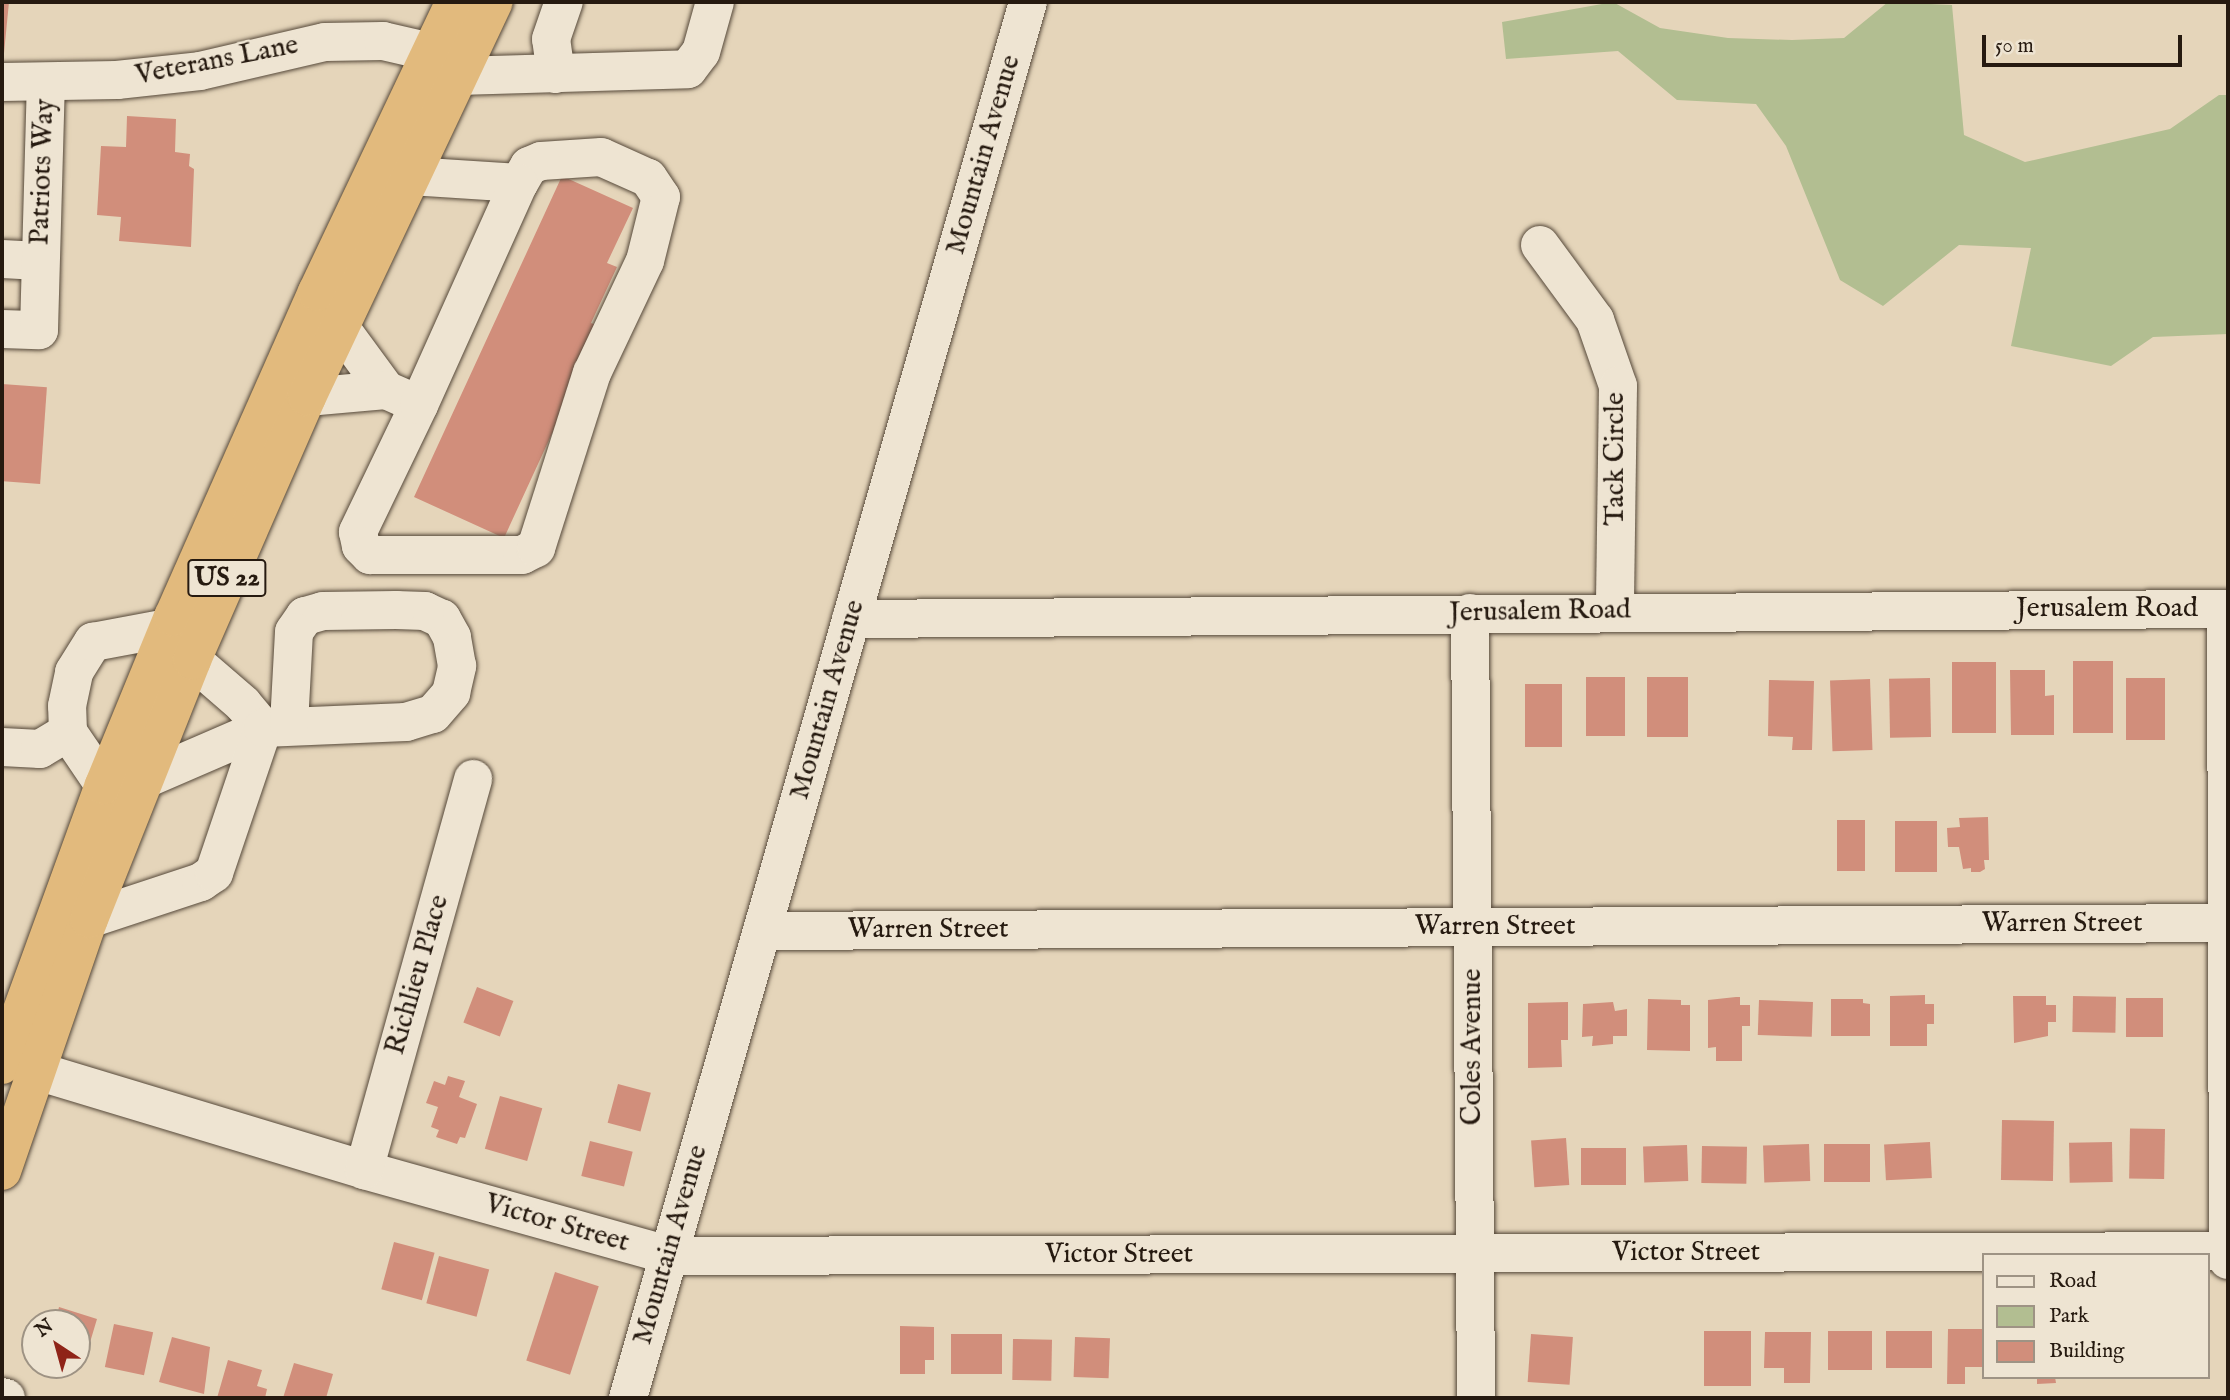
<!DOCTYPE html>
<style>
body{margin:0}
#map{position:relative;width:2230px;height:1400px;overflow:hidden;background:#e5d5ba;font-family:"IM FELL English",serif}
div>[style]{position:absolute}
.green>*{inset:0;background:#b2be91}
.building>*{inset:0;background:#d18e7b;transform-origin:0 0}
.roads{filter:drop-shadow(0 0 2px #56493a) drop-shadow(0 0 2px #56493a)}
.minor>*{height:38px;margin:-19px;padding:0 19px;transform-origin:19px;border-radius:19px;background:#eee4d2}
.highway>*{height:38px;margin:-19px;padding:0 19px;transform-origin:19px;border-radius:19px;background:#e2ba7d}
span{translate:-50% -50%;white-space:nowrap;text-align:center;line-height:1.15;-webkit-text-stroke:5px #eee4d2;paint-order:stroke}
.shield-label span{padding:2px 5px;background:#eee4d2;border:2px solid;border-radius:5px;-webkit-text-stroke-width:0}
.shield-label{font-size:26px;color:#261a10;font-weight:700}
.street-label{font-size:28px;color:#261a10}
.frame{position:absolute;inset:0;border:4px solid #261a10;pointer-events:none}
.legend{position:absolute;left:1982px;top:1253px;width:228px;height:126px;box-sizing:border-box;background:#eee4d2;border:2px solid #9e9384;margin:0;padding:9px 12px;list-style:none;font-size:21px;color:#261a10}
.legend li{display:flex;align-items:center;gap:14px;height:35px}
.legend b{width:35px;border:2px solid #9e9384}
.north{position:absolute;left:21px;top:1309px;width:70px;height:70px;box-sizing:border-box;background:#eee4d2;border:2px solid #9e9384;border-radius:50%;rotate:324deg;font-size:19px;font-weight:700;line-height:28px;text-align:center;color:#261a10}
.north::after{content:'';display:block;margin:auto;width:24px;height:32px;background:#8f2418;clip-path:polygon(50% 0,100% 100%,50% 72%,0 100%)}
.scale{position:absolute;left:1982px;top:35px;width:200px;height:32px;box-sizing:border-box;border:4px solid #261a10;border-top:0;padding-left:9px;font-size:21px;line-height:24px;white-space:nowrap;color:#261a10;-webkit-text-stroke:5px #eee4d2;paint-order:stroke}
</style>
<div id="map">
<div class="green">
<div style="clip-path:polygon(1613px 2px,1660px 28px,1728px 38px,1792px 40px,1844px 38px,1888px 2px,1952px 5px,1964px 135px,2025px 162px,2170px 129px,2219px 95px,2228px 95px,2228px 334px,2153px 337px,2111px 366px,2011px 346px,2031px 248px,1959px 245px,1883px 306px,1840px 280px,1786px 146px,1756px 104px,1677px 100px,1618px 51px,1506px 59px,1502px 22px)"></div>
</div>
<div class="building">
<div style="clip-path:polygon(2px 2px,9px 2px,4px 53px,2px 53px)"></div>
<div style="clip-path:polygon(127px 116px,176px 119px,175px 152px,190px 154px,189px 166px,194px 169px,191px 247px,119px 241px,121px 217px,97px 215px,101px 146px,126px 147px)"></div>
<div style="clip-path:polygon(562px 176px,633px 208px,607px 263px,617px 267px,591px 323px,601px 327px,504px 538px,414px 497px)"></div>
<div style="left:2px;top:384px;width:45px;height:97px;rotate:4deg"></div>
<div style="left:2073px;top:661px;width:40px;height:72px"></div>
<div style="left:1952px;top:662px;width:44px;height:71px"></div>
<div style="clip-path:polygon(2010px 670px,2045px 670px,2045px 696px,2054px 695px,2054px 735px,2011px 735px)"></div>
<div style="left:1586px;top:677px;width:39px;height:59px"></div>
<div style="left:1647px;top:677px;width:41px;height:60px"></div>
<div style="left:1930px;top:678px;width:59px;height:41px;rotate:89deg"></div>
<div style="left:2126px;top:678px;width:39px;height:62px"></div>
<div style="left:1870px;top:679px;width:71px;height:40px;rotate:88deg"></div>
<div style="clip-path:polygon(1769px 680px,1814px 681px,1812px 750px,1792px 750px,1793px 737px,1768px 736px)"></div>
<div style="left:1525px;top:684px;width:37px;height:63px"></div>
<div style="clip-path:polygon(1988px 817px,1989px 860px,1984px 860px,1985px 869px,1980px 872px,1971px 872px,1971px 868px,1963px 869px,1959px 847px,1948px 847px,1947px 828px,1960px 827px,1959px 818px)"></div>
<div style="left:1837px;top:820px;width:28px;height:51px"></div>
<div style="left:1895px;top:821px;width:42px;height:51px"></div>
<div style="left:477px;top:987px;width:39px;height:38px;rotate:21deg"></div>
<div style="clip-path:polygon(1925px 995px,1925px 1004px,1934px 1004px,1934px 1024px,1927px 1024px,1927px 1046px,1890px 1046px,1890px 996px)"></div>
<div style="clip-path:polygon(2013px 996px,2046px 996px,2046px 1005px,2056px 1005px,2056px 1022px,2048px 1022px,2048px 1036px,2014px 1043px)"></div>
<div style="left:2073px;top:996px;width:43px;height:36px;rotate:1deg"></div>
<div style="clip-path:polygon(1736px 997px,1740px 997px,1740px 1005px,1750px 1005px,1750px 1026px,1742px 1026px,1742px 1061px,1716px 1061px,1716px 1047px,1708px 1048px,1708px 1000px)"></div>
<div style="left:2126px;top:998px;width:37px;height:39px"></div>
<div style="clip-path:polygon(1648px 999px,1681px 1000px,1681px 1005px,1690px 1005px,1690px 1051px,1647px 1050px)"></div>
<div style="clip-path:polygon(1831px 999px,1863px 999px,1863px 1003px,1870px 1004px,1870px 1036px,1831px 1036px)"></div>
<div style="left:1759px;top:1000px;width:54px;height:35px;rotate:2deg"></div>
<div style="clip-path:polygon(1568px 1002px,1568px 1040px,1561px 1040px,1562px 1067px,1528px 1068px,1528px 1003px)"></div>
<div style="clip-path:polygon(1613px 1002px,1615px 1011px,1627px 1009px,1627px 1036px,1613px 1036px,1613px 1044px,1592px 1046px,1593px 1036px,1582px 1037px,1583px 1004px)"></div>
<div style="clip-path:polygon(448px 1076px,465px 1081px,459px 1097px,477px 1104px,465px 1138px,460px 1137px,457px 1144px,436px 1137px,439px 1130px,431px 1127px,438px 1107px,426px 1103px,434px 1081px,445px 1085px)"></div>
<div style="left:618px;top:1084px;width:34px;height:40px;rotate:15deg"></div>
<div style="left:500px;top:1096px;width:44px;height:55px;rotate:16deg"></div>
<div style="left:2002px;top:1120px;width:52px;height:60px;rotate:1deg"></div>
<div style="left:2165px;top:1129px;width:50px;height:35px;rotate:91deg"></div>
<div style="left:1566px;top:1138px;width:47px;height:35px;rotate:86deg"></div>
<div style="left:590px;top:1141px;width:44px;height:36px;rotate:14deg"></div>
<div style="left:1930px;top:1142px;width:36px;height:46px;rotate:87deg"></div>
<div style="left:2112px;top:1142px;width:40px;height:43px;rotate:89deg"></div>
<div style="left:1809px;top:1144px;width:37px;height:46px;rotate:88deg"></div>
<div style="left:1870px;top:1144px;width:38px;height:46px;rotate:90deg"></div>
<div style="left:1687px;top:1145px;width:36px;height:44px;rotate:88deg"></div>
<div style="left:1702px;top:1146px;width:45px;height:37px;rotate:1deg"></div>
<div style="left:1581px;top:1148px;width:45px;height:37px"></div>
<div style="left:394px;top:1242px;width:42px;height:49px;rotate:15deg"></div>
<div style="left:439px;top:1256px;width:52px;height:49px;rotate:15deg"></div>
<div style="left:555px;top:1272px;width:46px;height:93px;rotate:18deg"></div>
<div style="clip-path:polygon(59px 1307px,97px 1319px,85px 1359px,77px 1357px,77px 1323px,55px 1323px)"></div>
<div style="left:114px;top:1324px;width:40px;height:44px;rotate:12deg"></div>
<div style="clip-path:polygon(900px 1326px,934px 1327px,934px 1360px,925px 1360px,925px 1374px,900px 1374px)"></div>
<div style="clip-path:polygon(1948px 1329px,1983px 1329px,1983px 1367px,1965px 1367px,1965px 1384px,1947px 1384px)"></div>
<div style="left:1751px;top:1331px;width:55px;height:47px;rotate:90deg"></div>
<div style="left:1828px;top:1331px;width:44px;height:39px"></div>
<div style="left:1886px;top:1331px;width:46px;height:37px"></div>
<div style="clip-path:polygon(1765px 1332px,1811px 1332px,1810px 1383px,1784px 1383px,1784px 1368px,1764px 1368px)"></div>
<div style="left:951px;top:1334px;width:51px;height:40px"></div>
<div style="left:1531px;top:1334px;width:42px;height:48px;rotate:4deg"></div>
<div style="clip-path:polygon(172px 1337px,210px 1347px,204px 1394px,159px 1382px)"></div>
<div style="left:1075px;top:1337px;width:35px;height:40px;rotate:2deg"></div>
<div style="left:1013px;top:1339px;width:39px;height:41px;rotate:1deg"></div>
<div style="clip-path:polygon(228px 1360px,262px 1370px,257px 1386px,267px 1389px,265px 1398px,217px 1398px)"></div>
<div style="clip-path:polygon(294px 1363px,333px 1374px,326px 1398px,283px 1398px)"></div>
<div style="clip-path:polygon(2037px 1377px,2055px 1377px,2056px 1383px,2037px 1384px)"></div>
</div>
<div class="roads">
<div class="minor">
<div style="left:556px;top:74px;width:35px;rotate:-98deg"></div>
<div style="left:551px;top:39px;width:39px;rotate:-71deg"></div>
<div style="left:458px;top:76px;width:230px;rotate:-1.7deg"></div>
<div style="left:688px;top:69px;width:21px;rotate:-53deg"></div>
<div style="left:701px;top:52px;width:52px;rotate:-74.4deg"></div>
<div style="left:2px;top:82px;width:115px;rotate:-1deg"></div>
<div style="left:117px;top:80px;width:83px;rotate:-6.2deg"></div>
<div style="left:200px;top:71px;width:128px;rotate:-13.1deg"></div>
<div style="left:325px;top:42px;width:58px;rotate:-1deg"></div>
<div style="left:383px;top:41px;width:49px;rotate:12.9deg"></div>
<div style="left:1540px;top:245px;width:93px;rotate:53.7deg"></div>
<div style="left:1595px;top:320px;width:70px;rotate:70.8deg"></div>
<div style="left:1618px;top:386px;width:225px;rotate:90.8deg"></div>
<div style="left:2px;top:259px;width:38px;rotate:3deg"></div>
<div style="left:339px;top:326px;width:79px;rotate:53.7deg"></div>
<div style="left:2px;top:329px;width:37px;rotate:2deg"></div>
<div style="left:39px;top:330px;width:247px;rotate:-88.4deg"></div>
<div style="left:307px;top:397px;width:79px;rotate:-5.1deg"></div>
<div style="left:386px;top:390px;width:36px;rotate:24deg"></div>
<div style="left:419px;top:405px;width:141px;rotate:115.7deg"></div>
<div style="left:358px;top:532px;width:14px;rotate:78deg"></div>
<div style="left:361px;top:546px;width:13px;rotate:45deg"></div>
<div style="left:370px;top:555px;width:152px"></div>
<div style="left:522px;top:555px;width:16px;rotate:-27deg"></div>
<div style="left:536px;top:548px;width:184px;rotate:-72.3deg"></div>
<div style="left:592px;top:373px;width:124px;rotate:-64.7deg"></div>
<div style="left:645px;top:261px;width:66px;rotate:-76deg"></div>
<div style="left:661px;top:197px;width:23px;rotate:-124deg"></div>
<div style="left:648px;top:178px;width:51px;rotate:-155.9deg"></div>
<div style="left:601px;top:157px;width:60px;rotate:176.2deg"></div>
<div style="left:541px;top:161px;width:13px;rotate:157deg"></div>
<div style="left:529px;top:166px;width:20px;rotate:120deg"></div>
<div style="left:519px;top:183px;width:109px;rotate:-176.3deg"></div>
<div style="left:419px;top:405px;width:243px;rotate:-65.8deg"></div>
<div style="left:2226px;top:609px;width:651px;rotate:89.82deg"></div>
<div style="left:1470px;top:613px;width:785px;rotate:89.56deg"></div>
<div style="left:851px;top:619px;width:1377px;rotate:-0.42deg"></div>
<div style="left:2px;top:747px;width:38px;rotate:3deg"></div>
<div style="left:40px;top:749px;width:33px;rotate:-31deg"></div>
<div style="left:143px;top:780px;width:131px;rotate:-23.4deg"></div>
<div style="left:263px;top:728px;width:31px;rotate:-130deg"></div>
<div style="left:243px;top:704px;width:67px;rotate:-139.2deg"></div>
<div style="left:104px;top:785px;width:64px;rotate:-124.2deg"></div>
<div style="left:68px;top:732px;width:26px;rotate:-92deg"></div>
<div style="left:67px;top:706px;width:35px;rotate:-78deg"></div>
<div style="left:74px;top:672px;width:36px;rotate:-58deg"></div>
<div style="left:93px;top:642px;width:76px;rotate:-10.6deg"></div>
<div style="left:89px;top:919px;width:118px;rotate:-18.3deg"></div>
<div style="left:201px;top:882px;width:16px;rotate:-35deg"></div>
<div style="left:214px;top:873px;width:153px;rotate:-71.3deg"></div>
<div style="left:263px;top:728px;width:143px;rotate:-2.4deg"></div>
<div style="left:406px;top:722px;width:28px;rotate:-17deg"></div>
<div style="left:433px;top:714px;width:28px;rotate:-49deg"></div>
<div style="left:451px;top:693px;width:28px;rotate:-77deg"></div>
<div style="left:457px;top:666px;width:29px;rotate:-100deg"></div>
<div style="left:452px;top:637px;width:21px;rotate:-119deg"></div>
<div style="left:442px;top:619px;width:19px;rotate:-155deg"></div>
<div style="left:425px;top:611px;width:29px;rotate:-178deg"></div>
<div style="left:396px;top:610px;width:73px;rotate:179.2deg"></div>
<div style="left:323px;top:611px;width:19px;rotate:164deg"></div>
<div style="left:305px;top:616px;width:19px;rotate:125deg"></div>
<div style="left:294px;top:632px;width:93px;rotate:93.1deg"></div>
<div style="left:762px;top:931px;width:1466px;rotate:-0.31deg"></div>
<div style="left:37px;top:1071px;width:342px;rotate:16.8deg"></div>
<div style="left:364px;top:1170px;width:321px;rotate:15.6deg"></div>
<div style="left:673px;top:1256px;width:1555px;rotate:-0.18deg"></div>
<div style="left:364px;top:1170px;width:406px;rotate:-74.4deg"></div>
<div style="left:2px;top:1397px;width:4px;rotate:14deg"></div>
<div style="left:628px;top:1398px;width:1452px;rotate:-74.01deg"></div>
</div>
<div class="highway">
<div style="left:2px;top:1065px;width:298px;rotate:-70deg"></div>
<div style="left:104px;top:785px;width:182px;rotate:-67.7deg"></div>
<div style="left:173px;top:617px;width:355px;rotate:-66.1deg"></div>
<div style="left:317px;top:292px;width:321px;rotate:-64.6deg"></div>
<div style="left:2px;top:1171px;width:267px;rotate:-71deg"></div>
<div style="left:89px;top:919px;width:279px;rotate:-68.3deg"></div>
<div style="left:192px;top:660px;width:287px;rotate:-66.4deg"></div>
<div style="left:307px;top:397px;width:437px;rotate:-64.7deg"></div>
</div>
</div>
<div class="shield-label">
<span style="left:227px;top:578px">US 22</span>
</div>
<div class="street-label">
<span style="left:217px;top:61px;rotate:-11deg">Veterans Lane</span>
<span style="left:984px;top:155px;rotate:-74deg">Mountain Avenue</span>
<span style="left:43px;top:172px;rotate:-88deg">Patriots Way</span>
<span style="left:1616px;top:459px;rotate:-90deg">Tack Circle</span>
<span style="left:2107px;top:609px">Jerusalem Road</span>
<span style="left:1540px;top:612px;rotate:-1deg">Jerusalem Road</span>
<span style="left:828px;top:700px;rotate:-74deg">Mountain Avenue</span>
<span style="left:2062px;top:924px">Warren Street</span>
<span style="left:1495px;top:927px">Warren Street</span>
<span style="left:928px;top:930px">Warren Street</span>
<span style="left:418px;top:975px;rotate:-74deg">Richlieu Place</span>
<span style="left:1473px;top:1047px;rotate:-90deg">Coles Avenue</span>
<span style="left:557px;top:1224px;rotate:16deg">Victor Street</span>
<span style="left:671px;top:1245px;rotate:-74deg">Mountain Avenue</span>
<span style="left:1686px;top:1253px">Victor Street</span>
<span style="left:1119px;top:1255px">Victor Street</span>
</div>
<div class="frame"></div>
<ul class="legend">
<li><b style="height:9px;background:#eee4d2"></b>Road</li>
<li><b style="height:19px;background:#b2be91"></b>Park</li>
<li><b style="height:19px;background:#d18e7b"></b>Building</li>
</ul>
<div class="north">N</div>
<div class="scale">50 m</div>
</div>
